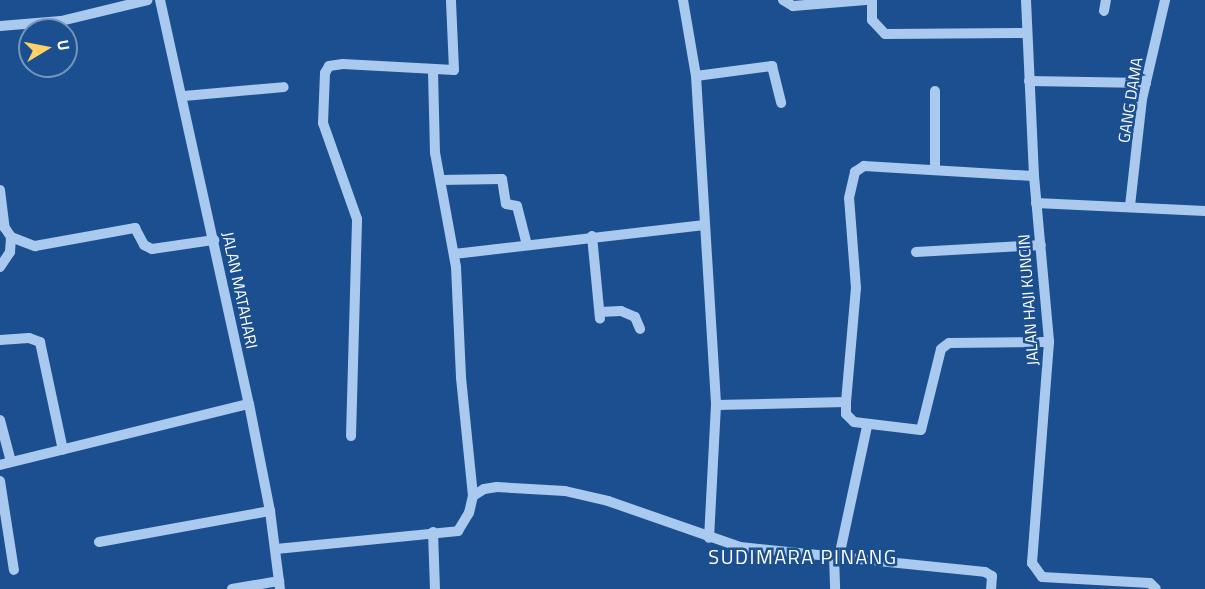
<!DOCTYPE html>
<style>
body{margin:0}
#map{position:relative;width:1205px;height:589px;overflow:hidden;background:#1b4f8f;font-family:"Titillium Web",sans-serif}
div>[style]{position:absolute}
.minor>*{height:10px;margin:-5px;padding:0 5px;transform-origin:5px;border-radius:5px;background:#a9c9ee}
span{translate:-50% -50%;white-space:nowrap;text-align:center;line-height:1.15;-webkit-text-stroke:5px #1b4f8f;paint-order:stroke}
.street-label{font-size:16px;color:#fff}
.quarter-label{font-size:20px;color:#fff;letter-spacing:1.5px}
.north{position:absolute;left:18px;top:18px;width:60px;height:60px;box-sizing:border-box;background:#1b4f8f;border:2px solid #7695bc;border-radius:50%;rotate:80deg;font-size:16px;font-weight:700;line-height:24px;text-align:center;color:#fff}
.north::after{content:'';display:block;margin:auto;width:21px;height:27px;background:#ffd166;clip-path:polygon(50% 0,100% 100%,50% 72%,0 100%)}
</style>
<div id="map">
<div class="minor">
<div style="left:160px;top:0;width:414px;rotate:77.6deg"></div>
<div style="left:249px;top:404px;width:109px;rotate:78.9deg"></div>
<div style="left:270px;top:511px;width:79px;rotate:82.7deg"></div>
<div style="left:683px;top:0;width:77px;rotate:80.3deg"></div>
<div style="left:696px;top:76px;width:330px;rotate:86.5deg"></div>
<div style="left:716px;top:405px;width:133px;rotate:93deg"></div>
<div style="left:783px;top:0;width:12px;rotate:31deg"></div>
<div style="left:793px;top:6px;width:73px;rotate:-4.7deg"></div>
<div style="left:872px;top:0;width:20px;rotate:90deg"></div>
<div style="left:872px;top:20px;width:19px;rotate:47deg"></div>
<div style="left:885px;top:34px;width:142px;rotate:-0.4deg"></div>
<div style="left:1026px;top:0;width:176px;rotate:87.4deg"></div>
<div style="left:1034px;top:176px;width:167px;rotate:84.8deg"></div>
<div style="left:1049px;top:342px;width:222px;rotate:94.4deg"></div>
<div style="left:1032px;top:563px;width:17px;rotate:54deg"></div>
<div style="left:1042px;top:577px;width:108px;rotate:3.2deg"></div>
<div style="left:1150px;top:583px;width:8px;rotate:45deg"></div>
<div style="left:1104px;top:11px;width:11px;rotate:-80deg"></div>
<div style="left:0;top:26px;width:61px;rotate:-4.7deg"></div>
<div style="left:61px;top:21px;width:89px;rotate:-13.6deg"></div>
<div style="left:696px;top:76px;width:77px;rotate:-7.5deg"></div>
<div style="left:772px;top:66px;width:38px;rotate:76deg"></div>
<div style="left:1029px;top:81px;width:117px;rotate:1deg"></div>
<div style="left:935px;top:91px;width:78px;rotate:90deg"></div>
<div style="left:184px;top:96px;width:100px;rotate:-5.1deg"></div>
<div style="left:440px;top:180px;width:62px;rotate:-0.9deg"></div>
<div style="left:502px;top:179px;width:25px;rotate:81deg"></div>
<div style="left:506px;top:204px;width:11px;rotate:10deg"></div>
<div style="left:517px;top:206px;width:40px;rotate:75.6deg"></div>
<div style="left:0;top:190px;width:38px;rotate:83deg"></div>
<div style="left:5px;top:228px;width:11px;rotate:56deg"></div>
<div style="left:11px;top:237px;width:26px;rotate:21deg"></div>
<div style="left:35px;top:246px;width:102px;rotate:-10.2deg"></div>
<div style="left:135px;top:228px;width:19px;rotate:62deg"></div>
<div style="left:144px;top:245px;width:9px;rotate:27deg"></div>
<div style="left:152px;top:249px;width:63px;rotate:-8.3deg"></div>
<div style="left:1036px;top:203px;width:169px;rotate:2.7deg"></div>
<div style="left:1130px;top:206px;width:108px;rotate:-83.6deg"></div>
<div style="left:1142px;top:99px;width:102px;rotate:-76.9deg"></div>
<div style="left:592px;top:236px;width:83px;rotate:84.5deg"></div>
<div style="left:916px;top:252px;width:125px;rotate:-3.2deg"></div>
<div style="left:454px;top:254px;width:252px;rotate:-6.6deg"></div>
<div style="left:0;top:267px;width:18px;rotate:-56deg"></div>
<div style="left:10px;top:252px;width:15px;rotate:-86deg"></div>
<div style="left:600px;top:312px;width:21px;rotate:-3deg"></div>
<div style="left:621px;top:311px;width:15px;rotate:23deg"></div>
<div style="left:635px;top:317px;width:13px;rotate:67deg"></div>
<div style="left:0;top:340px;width:29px;rotate:-4deg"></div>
<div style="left:29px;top:338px;width:12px;rotate:20deg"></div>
<div style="left:40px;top:342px;width:110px;rotate:78deg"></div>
<div style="left:846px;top:402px;width:12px;rotate:90deg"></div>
<div style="left:846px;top:414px;width:11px;rotate:45deg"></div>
<div style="left:854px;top:422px;width:67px;rotate:6.8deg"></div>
<div style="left:921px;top:430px;width:83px;rotate:-76.1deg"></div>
<div style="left:941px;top:349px;width:10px;rotate:-37deg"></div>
<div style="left:949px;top:343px;width:100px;rotate:-0.6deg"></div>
<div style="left:716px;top:405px;width:130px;rotate:-1.3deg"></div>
<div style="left:846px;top:402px;width:114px;rotate:-85deg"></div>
<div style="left:856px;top:288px;width:90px;rotate:-94.4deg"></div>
<div style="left:849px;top:198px;width:27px;rotate:-77deg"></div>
<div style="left:855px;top:172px;width:11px;rotate:-34deg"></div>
<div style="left:864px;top:166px;width:170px;rotate:3.4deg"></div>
<div style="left:0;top:420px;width:43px;rotate:75.3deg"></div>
<div style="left:351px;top:436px;width:217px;rotate:-88.4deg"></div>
<div style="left:357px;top:219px;width:102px;rotate:-109.5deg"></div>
<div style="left:323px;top:123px;width:50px;rotate:-87.7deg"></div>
<div style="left:325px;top:73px;width:8px;rotate:-60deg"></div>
<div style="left:329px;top:66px;width:14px;rotate:-8deg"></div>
<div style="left:343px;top:64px;width:111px;rotate:3.1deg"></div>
<div style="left:454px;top:70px;width:70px;rotate:-92.5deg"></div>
<div style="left:0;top:465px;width:256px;rotate:-13.8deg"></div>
<div style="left:0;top:481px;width:90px;rotate:81.1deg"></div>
<div style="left:473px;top:496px;width:13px;rotate:-32deg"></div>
<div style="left:484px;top:489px;width:13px;rotate:-9deg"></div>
<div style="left:497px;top:487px;width:68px;rotate:3.4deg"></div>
<div style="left:565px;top:491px;width:44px;rotate:13.1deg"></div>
<div style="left:608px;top:501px;width:140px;rotate:19.2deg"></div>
<div style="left:740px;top:547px;width:246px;rotate:5.8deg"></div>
<div style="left:985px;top:572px;width:8px;rotate:30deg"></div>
<div style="left:992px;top:576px;width:13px;rotate:94deg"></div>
<div style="left:433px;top:532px;width:57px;rotate:88deg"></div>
<div style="left:99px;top:542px;width:174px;rotate:-10.3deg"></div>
<div style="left:276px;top:549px;width:183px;rotate:-5.6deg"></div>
<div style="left:458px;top:531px;width:21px;rotate:-59deg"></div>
<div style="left:469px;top:513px;width:17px;rotate:-77deg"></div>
<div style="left:473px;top:496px;width:120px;rotate:-95.8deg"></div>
<div style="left:461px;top:377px;width:110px;rotate:-92.6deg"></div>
<div style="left:456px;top:267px;width:116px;rotate:-100.4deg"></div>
<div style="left:435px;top:153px;width:83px;rotate:-91.4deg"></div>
<div style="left:834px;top:556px;width:33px;rotate:88deg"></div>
<div style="left:839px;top:557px;width:134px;rotate:-77.9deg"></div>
<div style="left:232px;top:589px;width:48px;rotate:-9.7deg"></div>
</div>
<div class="street-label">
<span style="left:1130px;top:100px;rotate:-81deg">GANG DAMA</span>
<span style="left:240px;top:290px;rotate:78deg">JALAN MATAHARI</span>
<span style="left:1028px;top:300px;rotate:-94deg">JALAN HAJI KUNCIN</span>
</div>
<div class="quarter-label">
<span style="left:803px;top:556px">SUDIMARA PINANG</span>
</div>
<div class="north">U</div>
</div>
